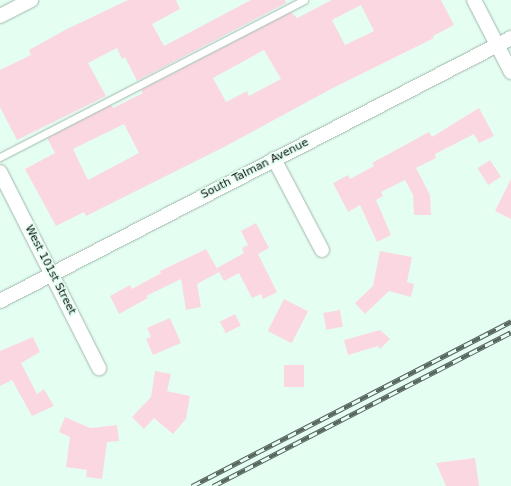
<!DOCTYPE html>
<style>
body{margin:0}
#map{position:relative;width:511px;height:486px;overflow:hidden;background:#e5fef2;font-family:"DejaVu Sans",sans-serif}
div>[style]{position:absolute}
.building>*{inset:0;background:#fbd8e1;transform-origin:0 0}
.roads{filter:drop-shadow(0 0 1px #a1b8ad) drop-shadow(0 0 1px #a1b8ad)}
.service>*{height:7px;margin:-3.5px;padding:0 3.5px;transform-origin:3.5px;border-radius:3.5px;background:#fff}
.minor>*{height:14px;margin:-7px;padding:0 7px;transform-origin:7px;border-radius:7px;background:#fff}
.rail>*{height:4.5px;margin-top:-2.25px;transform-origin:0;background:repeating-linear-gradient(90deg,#e5fef2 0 9px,#57655f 0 18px);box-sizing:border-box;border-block:1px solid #57655f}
span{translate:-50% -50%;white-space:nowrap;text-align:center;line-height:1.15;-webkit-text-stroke:3.5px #e5fef2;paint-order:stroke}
.street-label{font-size:11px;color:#070f0b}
</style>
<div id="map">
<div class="building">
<div style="clip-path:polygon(128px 0,176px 0,180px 9px,152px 24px,164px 46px,251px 0,285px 0,286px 3px,137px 81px,125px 57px,122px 59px,117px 48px,88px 63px,106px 96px,17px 140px,0 107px,0 70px,31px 55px,29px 50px,67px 29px)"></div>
<div style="clip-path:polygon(evenodd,332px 0,441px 0,454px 25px,433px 36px,434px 38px,331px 89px,226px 146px,86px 216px,84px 212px,56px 226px,25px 169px,55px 153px,47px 138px,111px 105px,113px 108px,143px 93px,141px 90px,291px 12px,297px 18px,332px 0,361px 5px,374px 31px,345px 45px,332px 20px,361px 5px,332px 0,264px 50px,281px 79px,249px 96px,247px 91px,226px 102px,213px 78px,264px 50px,332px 0,124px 124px,139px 153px,88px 180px,73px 149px,124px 124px)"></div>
<div style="clip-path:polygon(479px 108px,494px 136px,479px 143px,474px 134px,435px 154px,436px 158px,416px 168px,430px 195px,431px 215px,414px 215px,413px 195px,405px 180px,381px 192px,383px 196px,376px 200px,391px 235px,377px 242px,360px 205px,348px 212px,333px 183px,348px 175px,350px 179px,374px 166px,372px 163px,429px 132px,432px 137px)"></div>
<div style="left:490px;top:160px;width:20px;height:15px;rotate:57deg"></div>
<div style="clip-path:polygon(511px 179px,511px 219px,495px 211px)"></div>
<div style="clip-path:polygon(256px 223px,269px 248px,258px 254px,277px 292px,263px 299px,261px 294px,252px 298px,239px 273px,224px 281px,217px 268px,244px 253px,242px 248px,248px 245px,241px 231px)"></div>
<div style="clip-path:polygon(206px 249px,219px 272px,197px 284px,201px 307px,186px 310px,181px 279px,146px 296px,148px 298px,119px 314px,110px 296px,130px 285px,132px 289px,161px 273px,160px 271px)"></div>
<div style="clip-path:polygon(380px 251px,412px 257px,407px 282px,414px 284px,411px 297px,389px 291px,365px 314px,355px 303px,373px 286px)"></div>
<div style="left:284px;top:299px;width:27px;height:36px;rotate:27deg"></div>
<div style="left:340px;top:310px;width:17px;height:17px;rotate:80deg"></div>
<div style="left:235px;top:314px;width:13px;height:17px;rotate:63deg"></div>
<div style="clip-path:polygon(170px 318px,181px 343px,153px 355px,146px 339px,151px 337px,147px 328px)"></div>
<div style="clip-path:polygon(380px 330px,390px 339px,380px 349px,378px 346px,348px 355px,344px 340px)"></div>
<div style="clip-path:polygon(33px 337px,40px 352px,21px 363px,37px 394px,44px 389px,54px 406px,32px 416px,12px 380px,0 386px,0 351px)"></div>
<div style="left:284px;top:365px;width:20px;height:22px"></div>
<div style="clip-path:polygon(155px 371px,171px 374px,167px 391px,190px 396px,186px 419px,173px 434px,154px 418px,144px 429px,132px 417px,151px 397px)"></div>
<div style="clip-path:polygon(65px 417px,90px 428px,117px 425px,119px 441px,107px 442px,102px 479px,86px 477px,87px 470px,66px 467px,70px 437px,59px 432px)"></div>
<div style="clip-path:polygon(475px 458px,479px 486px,446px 486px,436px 463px)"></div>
</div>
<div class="roads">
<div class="service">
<div style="left:0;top:157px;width:342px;rotate:-27.3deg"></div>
</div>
<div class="minor">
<div style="left:474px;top:0;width:81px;rotate:62.8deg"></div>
<div style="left:0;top:16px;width:35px;rotate:-27deg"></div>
<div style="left:274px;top:159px;width:103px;rotate:62.2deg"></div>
<div style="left:0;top:172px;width:220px;rotate:63.2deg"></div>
<div style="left:0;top:301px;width:575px;rotate:-27.23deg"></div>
</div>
</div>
<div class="rail">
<div style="left:192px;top:486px;width:359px;rotate:-27.3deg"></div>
<div style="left:213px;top:486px;width:335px;rotate:-27.3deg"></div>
</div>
<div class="street-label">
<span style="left:255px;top:169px;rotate:-27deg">South Talman Avenue</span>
<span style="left:50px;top:270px;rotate:63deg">West 101st Street</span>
</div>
</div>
